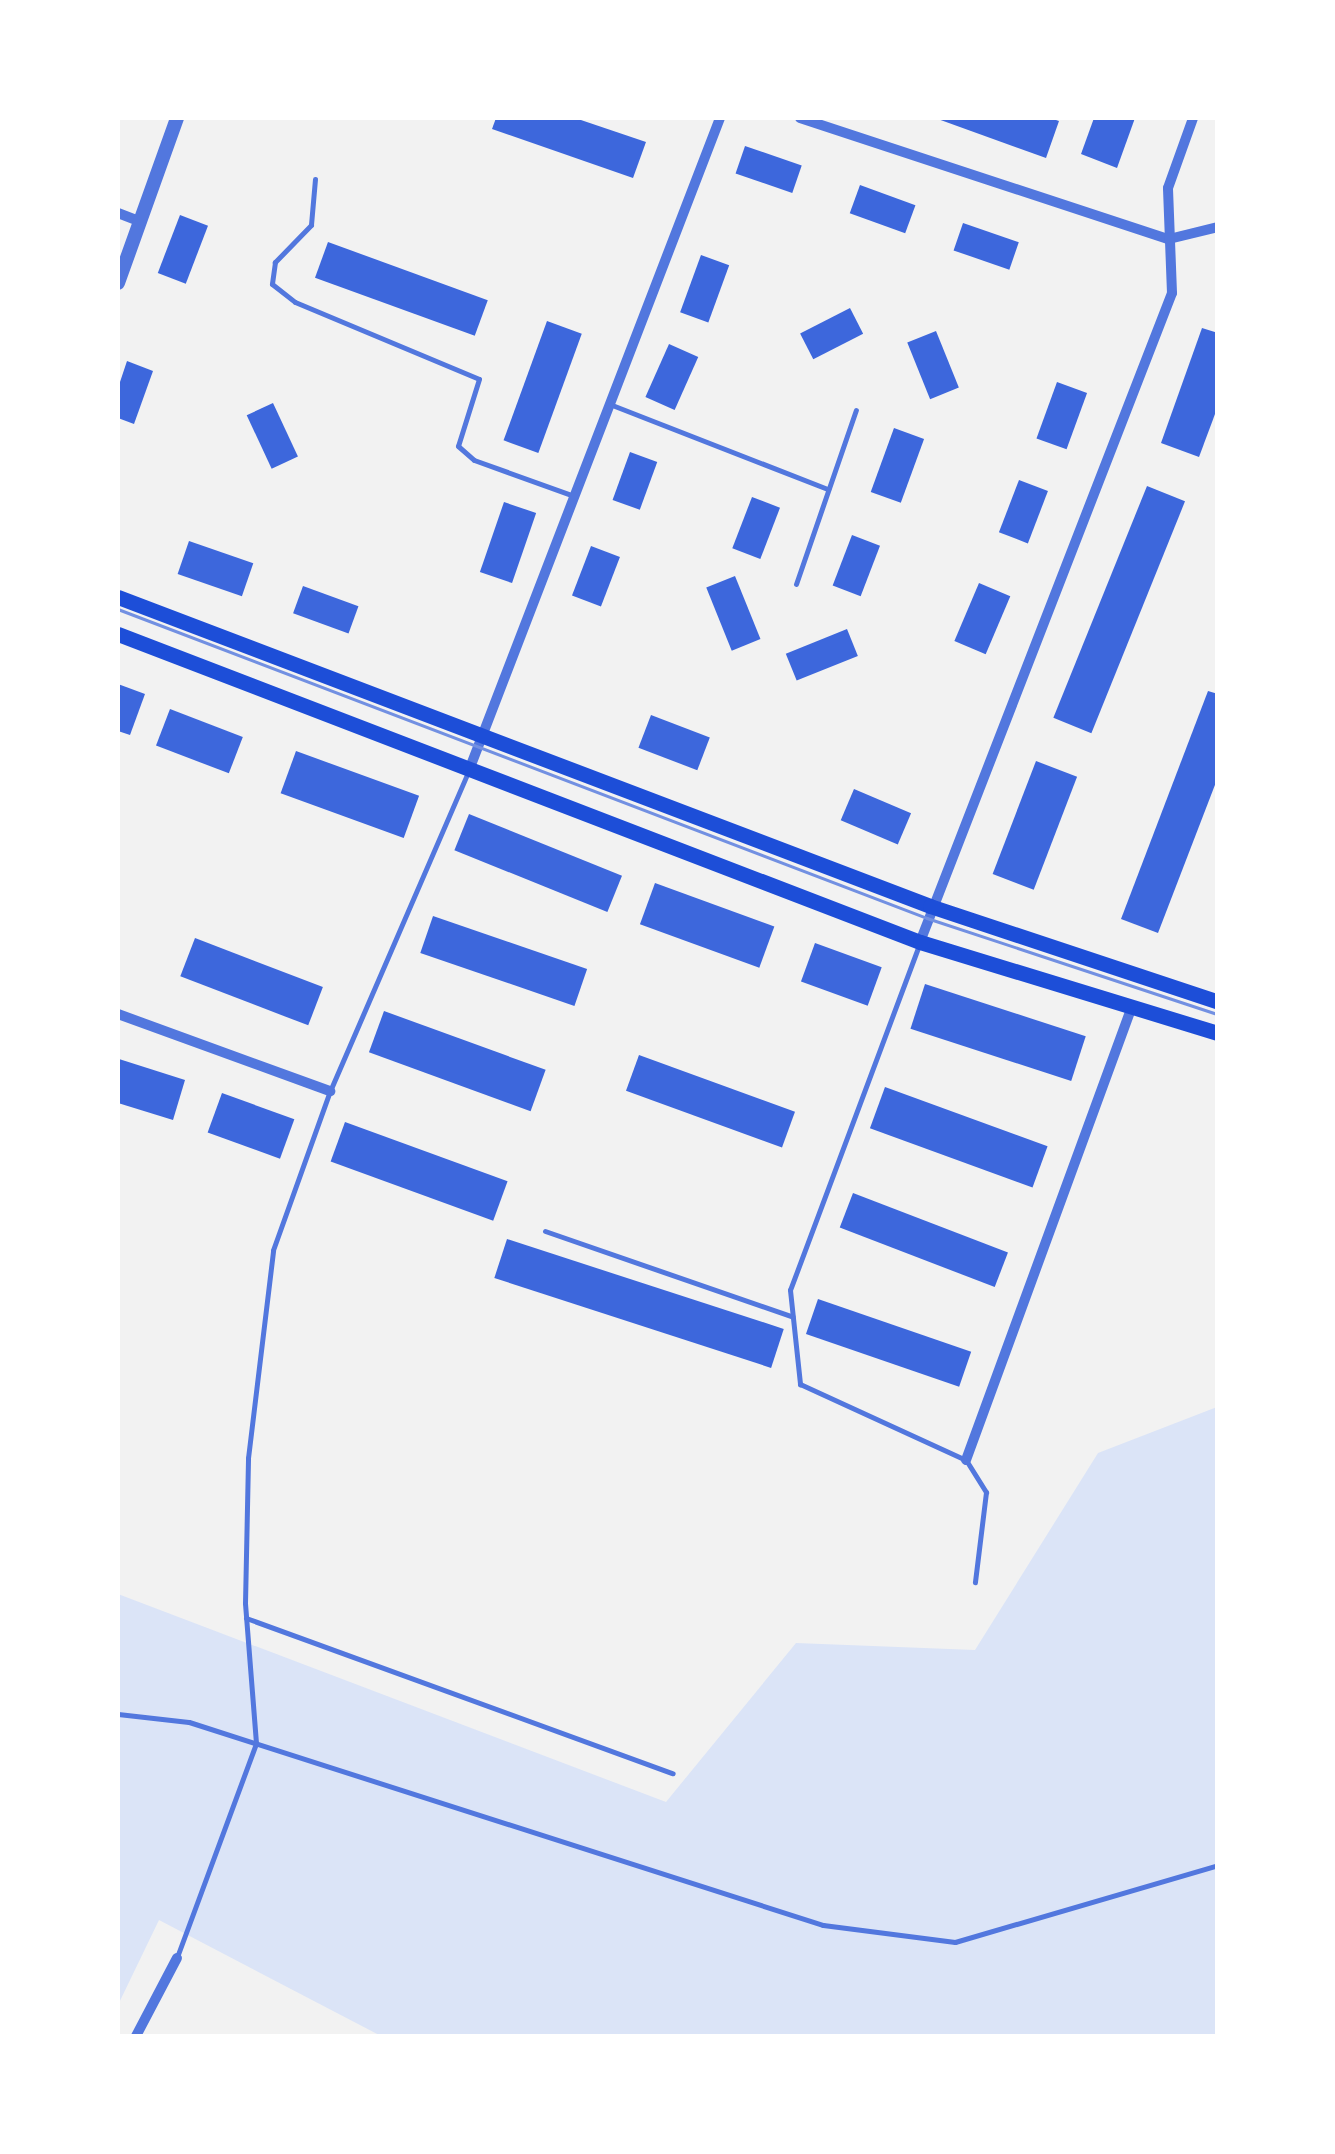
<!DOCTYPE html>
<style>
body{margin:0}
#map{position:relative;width:1335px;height:2154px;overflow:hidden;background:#f2f2f2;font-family:"Fira Sans",sans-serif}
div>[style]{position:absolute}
.green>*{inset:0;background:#dbe4f7}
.building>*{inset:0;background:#3d67dc;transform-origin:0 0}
.service>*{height:5px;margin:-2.5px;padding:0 2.5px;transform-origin:2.5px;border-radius:2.5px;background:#5277de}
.minor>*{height:10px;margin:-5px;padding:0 5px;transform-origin:5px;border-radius:5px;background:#5277de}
.tertiary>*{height:14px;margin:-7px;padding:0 7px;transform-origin:7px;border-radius:7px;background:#5277de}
.secondary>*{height:15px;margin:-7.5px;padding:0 7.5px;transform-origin:7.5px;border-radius:7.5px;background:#1d4ed8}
.tram>*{height:2.5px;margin:-1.25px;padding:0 1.25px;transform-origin:1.25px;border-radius:1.25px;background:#7290e2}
span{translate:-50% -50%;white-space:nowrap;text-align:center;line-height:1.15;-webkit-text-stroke:9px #fff;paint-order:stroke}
.frame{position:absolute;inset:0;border:120px solid #fff;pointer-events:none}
</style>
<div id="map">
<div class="green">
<div style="clip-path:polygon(1217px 1407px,1217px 2036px,381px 2036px,159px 1920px,118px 2005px,118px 1594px,666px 1802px,796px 1643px,975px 1650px,1098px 1453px)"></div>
</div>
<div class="building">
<div style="clip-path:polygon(496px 118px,575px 118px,646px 142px,633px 178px,492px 129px)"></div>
<div style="clip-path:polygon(935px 118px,1050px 118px,1059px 121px,1046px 158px)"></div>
<div style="clip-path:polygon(1094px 118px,1135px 118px,1117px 168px,1081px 154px)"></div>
<div style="left:745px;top:146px;width:60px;height:29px;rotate:19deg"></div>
<div style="left:860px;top:185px;width:59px;height:30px;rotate:20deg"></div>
<div style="left:180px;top:215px;width:30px;height:62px;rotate:21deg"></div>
<div style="left:963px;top:223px;width:59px;height:29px;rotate:19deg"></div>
<div style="left:328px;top:242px;width:170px;height:38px;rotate:20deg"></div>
<div style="left:701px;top:255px;width:30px;height:61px;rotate:20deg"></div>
<div style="left:850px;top:308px;width:29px;height:56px;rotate:63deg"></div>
<div style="left:547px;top:321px;width:37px;height:127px;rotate:20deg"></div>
<div style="clip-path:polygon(1202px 328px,1218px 333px,1218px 406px,1199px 457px,1161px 443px)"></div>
<div style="left:936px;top:331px;width:61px;height:31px;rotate:68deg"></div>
<div style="left:669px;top:344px;width:32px;height:58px;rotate:24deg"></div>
<div style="clip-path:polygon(127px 361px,153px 371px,134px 424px,118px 418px,118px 388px)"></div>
<div style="left:1057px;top:382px;width:32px;height:60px;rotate:20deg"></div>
<div style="left:273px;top:403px;width:59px;height:29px;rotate:65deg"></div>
<div style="left:894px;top:428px;width:32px;height:68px;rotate:20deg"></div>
<div style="left:630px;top:452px;width:29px;height:51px;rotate:20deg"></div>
<div style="left:1019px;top:480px;width:31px;height:56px;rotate:21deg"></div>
<div style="left:1147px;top:486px;width:41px;height:250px;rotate:22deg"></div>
<div style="left:752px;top:497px;width:30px;height:55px;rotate:21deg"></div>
<div style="left:504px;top:502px;width:34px;height:74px;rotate:19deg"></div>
<div style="left:852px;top:535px;width:30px;height:54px;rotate:21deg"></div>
<div style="left:189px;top:541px;width:68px;height:35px;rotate:19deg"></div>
<div style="left:591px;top:546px;width:31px;height:53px;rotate:21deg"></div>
<div style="left:735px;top:576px;width:68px;height:31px;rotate:68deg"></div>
<div style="left:979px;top:583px;width:34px;height:63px;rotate:23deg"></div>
<div style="left:303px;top:586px;width:59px;height:29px;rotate:20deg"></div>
<div style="left:847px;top:629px;width:29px;height:66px;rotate:68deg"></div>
<div style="clip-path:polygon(118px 684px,145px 694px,130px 735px,118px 731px)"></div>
<div style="clip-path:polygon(1208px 691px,1218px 694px,1218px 777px,1158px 933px,1121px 919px)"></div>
<div style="left:170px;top:709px;width:78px;height:39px;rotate:21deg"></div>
<div style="left:651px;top:715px;width:63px;height:35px;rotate:21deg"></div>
<div style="left:296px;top:751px;width:131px;height:45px;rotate:20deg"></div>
<div style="left:1036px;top:761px;width:44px;height:121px;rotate:21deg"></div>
<div style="left:854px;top:789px;width:62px;height:34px;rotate:23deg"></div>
<div style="left:469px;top:814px;width:165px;height:39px;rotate:22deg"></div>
<div style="left:655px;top:883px;width:127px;height:44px;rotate:20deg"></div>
<div style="left:433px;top:916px;width:163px;height:39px;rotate:19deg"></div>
<div style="left:195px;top:938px;width:137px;height:41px;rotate:21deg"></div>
<div style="left:815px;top:943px;width:71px;height:41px;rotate:20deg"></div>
<div style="left:925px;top:984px;width:169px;height:47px;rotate:18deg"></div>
<div style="left:384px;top:1011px;width:172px;height:44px;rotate:20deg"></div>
<div style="left:639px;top:1055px;width:166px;height:38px;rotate:20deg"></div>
<div style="clip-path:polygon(119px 1059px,185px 1080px,173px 1120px,118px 1103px)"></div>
<div style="left:885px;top:1087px;width:173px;height:44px;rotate:20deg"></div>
<div style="left:222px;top:1093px;width:77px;height:42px;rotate:20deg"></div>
<div style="left:345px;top:1122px;width:173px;height:42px;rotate:20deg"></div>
<div style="left:853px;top:1193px;width:166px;height:37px;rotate:21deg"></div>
<div style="left:507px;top:1239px;width:291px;height:41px;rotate:18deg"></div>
<div style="left:818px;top:1299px;width:162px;height:37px;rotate:19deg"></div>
</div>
<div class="service">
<div style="left:315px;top:179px;width:46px;rotate:95deg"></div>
<div style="left:311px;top:225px;width:52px;rotate:134.2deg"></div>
<div style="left:275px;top:262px;width:22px;rotate:98deg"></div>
<div style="left:272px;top:284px;width:29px;rotate:38deg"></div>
<div style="left:295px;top:302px;width:199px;rotate:22.7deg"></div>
<div style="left:479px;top:379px;width:70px;rotate:107.4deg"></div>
<div style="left:458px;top:446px;width:21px;rotate:41deg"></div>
<div style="left:474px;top:460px;width:106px;rotate:19.8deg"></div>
<div style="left:612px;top:405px;width:232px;rotate:21.3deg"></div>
<div style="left:796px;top:584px;width:184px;rotate:-71deg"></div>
<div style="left:919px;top:945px;width:368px;rotate:110.5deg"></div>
<div style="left:790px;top:1290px;width:95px;rotate:83.9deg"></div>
<div style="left:800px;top:1384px;width:183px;rotate:24.6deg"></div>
<div style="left:966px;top:1460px;width:38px;rotate:58deg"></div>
<div style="left:986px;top:1492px;width:91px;rotate:97deg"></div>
<div style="left:545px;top:1231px;width:262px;rotate:19.1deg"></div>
<div style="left:246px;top:1618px;width:454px;rotate:20deg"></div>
<div style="left:118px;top:1714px;width:71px;rotate:6.4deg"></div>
<div style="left:189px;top:1722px;width:666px;rotate:17.75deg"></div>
<div style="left:823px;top:1925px;width:133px;rotate:7.3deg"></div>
<div style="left:955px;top:1942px;width:274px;rotate:-16.3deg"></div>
<div style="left:177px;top:1957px;width:228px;rotate:-69.7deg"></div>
<div style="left:256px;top:1743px;width:140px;rotate:-94.5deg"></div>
<div style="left:245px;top:1603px;width:145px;rotate:-88.8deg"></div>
<div style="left:248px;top:1458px;width:209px;rotate:-83.1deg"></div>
<div style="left:273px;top:1250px;width:169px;rotate:-70.3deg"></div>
<div style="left:330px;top:1091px;width:348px;rotate:-66.6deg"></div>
</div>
<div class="minor">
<div style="left:800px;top:118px;width:388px;rotate:18.2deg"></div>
<div style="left:1169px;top:239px;width:50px;rotate:-13.8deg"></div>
<div style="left:118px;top:213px;width:25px;rotate:21deg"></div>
<div style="left:471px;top:765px;width:693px;rotate:-68.95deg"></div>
<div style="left:920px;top:942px;width:696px;rotate:-68.78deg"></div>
<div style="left:1172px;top:293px;width:105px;rotate:-92.2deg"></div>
<div style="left:1168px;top:188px;width:74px;rotate:-70.3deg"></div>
<div style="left:118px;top:1014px;width:226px;rotate:20deg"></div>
<div style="left:966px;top:1460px;width:483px;rotate:-69.9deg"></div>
<div style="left:136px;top:2036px;width:88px;rotate:-62.3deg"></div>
</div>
<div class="tertiary">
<div style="left:118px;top:283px;width:175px;rotate:-70.3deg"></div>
</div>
<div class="secondary">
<div style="left:118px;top:597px;width:869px;rotate:20.83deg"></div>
<div style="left:930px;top:906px;width:304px;rotate:18.4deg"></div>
<div style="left:118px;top:634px;width:859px;rotate:21.01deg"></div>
<div style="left:920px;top:942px;width:312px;rotate:17deg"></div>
</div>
<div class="tram">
<div style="left:118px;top:609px;width:866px;rotate:20.9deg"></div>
<div style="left:927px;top:918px;width:306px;rotate:18.3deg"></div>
</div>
<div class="frame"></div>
</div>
